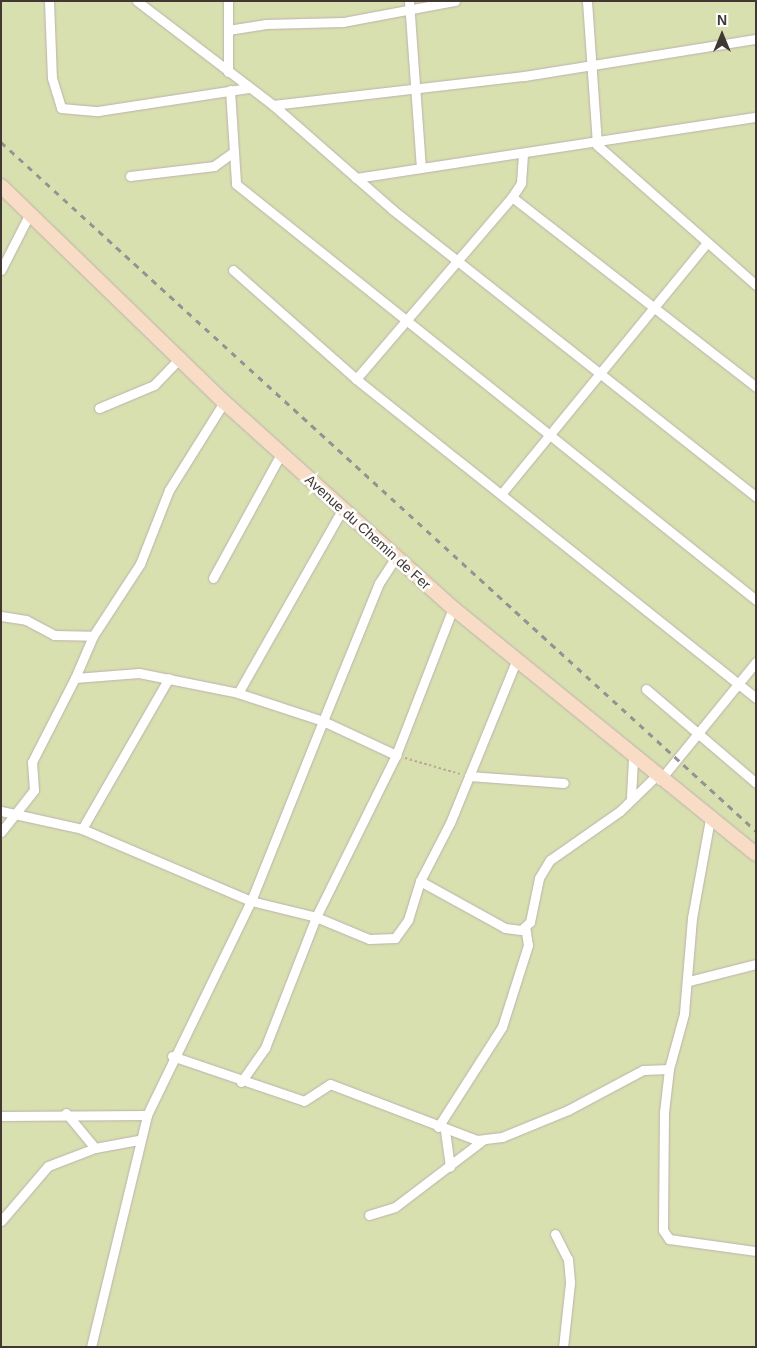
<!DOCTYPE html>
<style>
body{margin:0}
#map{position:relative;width:757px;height:1348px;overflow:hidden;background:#f0e8e4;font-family:Arial,sans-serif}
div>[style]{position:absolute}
.green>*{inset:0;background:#d9e0b0;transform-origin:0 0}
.path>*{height:2px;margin-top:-1px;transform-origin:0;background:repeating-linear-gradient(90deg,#baa59a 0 2.5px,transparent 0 5px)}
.roads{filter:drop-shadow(0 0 1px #bdb1ab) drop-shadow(0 0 1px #bdb1ab)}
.street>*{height:9px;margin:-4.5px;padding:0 4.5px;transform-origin:4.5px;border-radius:4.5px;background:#fff}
.secondary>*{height:14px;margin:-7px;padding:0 7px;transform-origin:7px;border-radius:7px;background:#f8dcc5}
.rail>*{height:3px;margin-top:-1.5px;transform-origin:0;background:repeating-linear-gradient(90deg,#939393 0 6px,transparent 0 12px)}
span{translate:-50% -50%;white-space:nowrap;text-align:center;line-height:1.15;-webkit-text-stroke:5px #fff;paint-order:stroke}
.street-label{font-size:14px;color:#413834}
.frame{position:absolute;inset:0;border:2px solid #413834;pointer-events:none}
.north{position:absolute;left:697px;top:10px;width:50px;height:50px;-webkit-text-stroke:4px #fff;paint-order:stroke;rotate:0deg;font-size:14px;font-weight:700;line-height:20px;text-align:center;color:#413834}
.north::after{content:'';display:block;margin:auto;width:18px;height:22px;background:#413834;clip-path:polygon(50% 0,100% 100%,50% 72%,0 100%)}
</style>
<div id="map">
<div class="green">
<div style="left:1px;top:1px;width:755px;height:1346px"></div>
</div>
<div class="path">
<div style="left:405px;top:758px;width:57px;rotate:16.2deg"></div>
</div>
<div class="roads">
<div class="street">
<div style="left:49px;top:1px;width:77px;rotate:87.8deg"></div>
<div style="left:52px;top:78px;width:31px;rotate:73deg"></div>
<div style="left:61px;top:108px;width:37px;rotate:5deg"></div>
<div style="left:98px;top:111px;width:152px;rotate:-8.7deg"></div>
<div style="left:137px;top:1px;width:171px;rotate:37.4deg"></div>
<div style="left:273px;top:105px;width:159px;rotate:41.2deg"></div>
<div style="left:393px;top:210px;width:463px;rotate:38.3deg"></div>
<div style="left:228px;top:1px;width:71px;rotate:90deg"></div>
<div style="left:409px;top:1px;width:167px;rotate:85.9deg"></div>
<div style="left:587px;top:1px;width:144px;rotate:86deg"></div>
<div style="left:597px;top:145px;width:212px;rotate:41.4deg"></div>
<div style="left:228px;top:30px;width:37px;rotate:-9deg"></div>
<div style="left:265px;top:24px;width:78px;rotate:-1.5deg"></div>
<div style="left:343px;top:22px;width:114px;rotate:-10.6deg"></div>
<div style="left:230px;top:90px;width:94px;rotate:86.3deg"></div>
<div style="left:236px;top:184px;width:666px;rotate:38.66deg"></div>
<div style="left:273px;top:105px;width:253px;rotate:-6.6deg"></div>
<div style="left:524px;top:76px;width:235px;rotate:-9.1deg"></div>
<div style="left:130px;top:176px;width:85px;rotate:-6.8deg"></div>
<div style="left:214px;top:166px;width:22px;rotate:-36deg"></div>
<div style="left:356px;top:178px;width:405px;rotate:-8.7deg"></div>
<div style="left:512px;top:197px;width:17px;rotate:-57deg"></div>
<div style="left:521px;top:183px;width:29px;rotate:-86deg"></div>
<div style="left:1px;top:270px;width:64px;rotate:-63deg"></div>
<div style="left:233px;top:270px;width:164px;rotate:41.5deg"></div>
<div style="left:356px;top:379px;width:512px;rotate:38.57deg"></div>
<div style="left:356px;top:379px;width:240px;rotate:-49.4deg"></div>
<div style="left:512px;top:197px;width:309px;rotate:37.9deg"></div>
<div style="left:99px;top:408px;width:60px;rotate:-22.7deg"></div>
<div style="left:154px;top:385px;width:39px;rotate:-46deg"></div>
<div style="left:502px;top:493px;width:322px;rotate:-50.7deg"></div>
<div style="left:396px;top:557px;width:31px;rotate:123deg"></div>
<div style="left:379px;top:583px;width:149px;rotate:112.1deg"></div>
<div style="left:323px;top:721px;width:81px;rotate:25deg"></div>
<div style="left:213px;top:578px;width:141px;rotate:-61.3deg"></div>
<div style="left:1px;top:616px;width:25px;rotate:9deg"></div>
<div style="left:26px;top:620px;width:32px;rotate:28deg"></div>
<div style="left:54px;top:635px;width:39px;rotate:1deg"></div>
<div style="left:75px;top:678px;width:46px;rotate:-66.8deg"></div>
<div style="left:93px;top:636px;width:86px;rotate:-56.9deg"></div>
<div style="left:140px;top:564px;width:79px;rotate:-68.6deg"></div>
<div style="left:169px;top:490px;width:104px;rotate:-58deg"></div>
<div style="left:646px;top:689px;width:145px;rotate:40.5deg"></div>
<div style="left:469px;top:776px;width:95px;rotate:4.2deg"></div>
<div style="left:660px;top:780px;width:152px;rotate:-50.9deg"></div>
<div style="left:631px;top:797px;width:39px;rotate:-87deg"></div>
<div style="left:1px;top:811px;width:83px;rotate:12.5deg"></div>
<div style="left:82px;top:829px;width:184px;rotate:23.1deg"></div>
<div style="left:251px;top:901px;width:67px;rotate:13.8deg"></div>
<div style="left:316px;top:917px;width:57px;rotate:22.5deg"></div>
<div style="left:369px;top:939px;width:26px;rotate:-2deg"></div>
<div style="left:395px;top:938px;width:22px;rotate:-54deg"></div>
<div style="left:408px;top:920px;width:41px;rotate:-72.9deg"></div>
<div style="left:420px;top:881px;width:65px;rotate:-62.7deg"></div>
<div style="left:450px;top:823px;width:175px;rotate:-67.8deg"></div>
<div style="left:710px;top:819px;width:101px;rotate:100.3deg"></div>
<div style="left:692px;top:918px;width:96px;rotate:94.8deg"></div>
<div style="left:684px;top:1014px;width:57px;rotate:105.3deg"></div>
<div style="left:669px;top:1069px;width:43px;rotate:96.6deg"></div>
<div style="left:664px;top:1112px;width:118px;rotate:90.5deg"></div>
<div style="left:663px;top:1230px;width:11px;rotate:56deg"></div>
<div style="left:669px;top:1239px;width:88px;rotate:7.9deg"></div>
<div style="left:82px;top:829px;width:174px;rotate:-60.1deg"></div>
<div style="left:1px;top:832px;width:53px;rotate:-51.8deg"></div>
<div style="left:34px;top:790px;width:28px;rotate:-94deg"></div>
<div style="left:32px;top:762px;width:94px;rotate:-62.9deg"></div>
<div style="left:75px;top:678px;width:64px;rotate:-4.5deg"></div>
<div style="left:139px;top:673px;width:101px;rotate:11.4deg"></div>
<div style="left:238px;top:693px;width:210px;rotate:-60.4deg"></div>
<div style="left:420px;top:881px;width:97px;rotate:28.9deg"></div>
<div style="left:505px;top:928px;width:16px;rotate:7deg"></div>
<div style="left:521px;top:930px;width:12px;rotate:-42deg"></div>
<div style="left:530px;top:922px;width:45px;rotate:-78.4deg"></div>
<div style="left:539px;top:878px;width:21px;rotate:-59deg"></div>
<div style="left:550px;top:860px;width:85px;rotate:-35deg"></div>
<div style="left:620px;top:811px;width:49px;rotate:-44.2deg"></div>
<div style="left:689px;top:981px;width:69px;rotate:-14.2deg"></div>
<div style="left:172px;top:1056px;width:139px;rotate:18.8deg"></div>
<div style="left:304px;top:1101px;width:31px;rotate:-33deg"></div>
<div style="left:330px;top:1084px;width:157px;rotate:20.9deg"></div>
<div style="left:477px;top:1140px;width:25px;rotate:-7deg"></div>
<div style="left:502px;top:1137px;width:71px;rotate:-22.2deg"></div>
<div style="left:568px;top:1110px;width:85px;rotate:-28.1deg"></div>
<div style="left:643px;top:1070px;width:26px;rotate:-2deg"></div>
<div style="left:241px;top:1082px;width:42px;rotate:-54.8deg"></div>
<div style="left:265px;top:1048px;width:141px;rotate:-68.7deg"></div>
<div style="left:316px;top:917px;width:181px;rotate:-63.7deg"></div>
<div style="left:396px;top:755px;width:158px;rotate:-68.8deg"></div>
<div style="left:66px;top:1113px;width:45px;rotate:50.4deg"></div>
<div style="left:1px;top:1116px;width:146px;rotate:-0.4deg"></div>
<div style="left:438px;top:1127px;width:119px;rotate:-57.4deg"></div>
<div style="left:502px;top:1027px;width:86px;rotate:-72.4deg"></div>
<div style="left:528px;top:945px;width:18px;rotate:-99deg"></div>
<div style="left:445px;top:1131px;width:36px;rotate:82deg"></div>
<div style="left:369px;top:1215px;width:27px;rotate:-17deg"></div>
<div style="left:395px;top:1207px;width:111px;rotate:-37.3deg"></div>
<div style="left:1px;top:1221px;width:72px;rotate:-49.5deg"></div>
<div style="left:48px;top:1166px;width:50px;rotate:-21deg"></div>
<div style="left:95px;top:1148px;width:44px;rotate:-10.5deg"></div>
<div style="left:555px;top:1234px;width:28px;rotate:63deg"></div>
<div style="left:568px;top:1259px;width:24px;rotate:85deg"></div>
<div style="left:570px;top:1283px;width:64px;rotate:96.2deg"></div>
<div style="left:91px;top:1347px;width:239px;rotate:-76.4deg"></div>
<div style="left:147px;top:1115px;width:238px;rotate:-64.1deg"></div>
<div style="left:251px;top:901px;width:194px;rotate:-68.2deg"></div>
<div style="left:323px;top:721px;width:89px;rotate:-161.8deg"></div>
</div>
<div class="secondary">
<div style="left:1px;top:186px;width:310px;rotate:44.1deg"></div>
<div style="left:224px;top:402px;width:308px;rotate:42deg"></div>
<div style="left:453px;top:608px;width:390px;rotate:39.1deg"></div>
</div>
</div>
<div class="rail">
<div style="left:1px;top:142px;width:1022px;rotate:42.38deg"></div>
</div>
<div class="street-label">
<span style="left:368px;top:532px;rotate:42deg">Avenue du Chemin de Fer</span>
</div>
<div class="frame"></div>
<div class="north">N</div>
</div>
